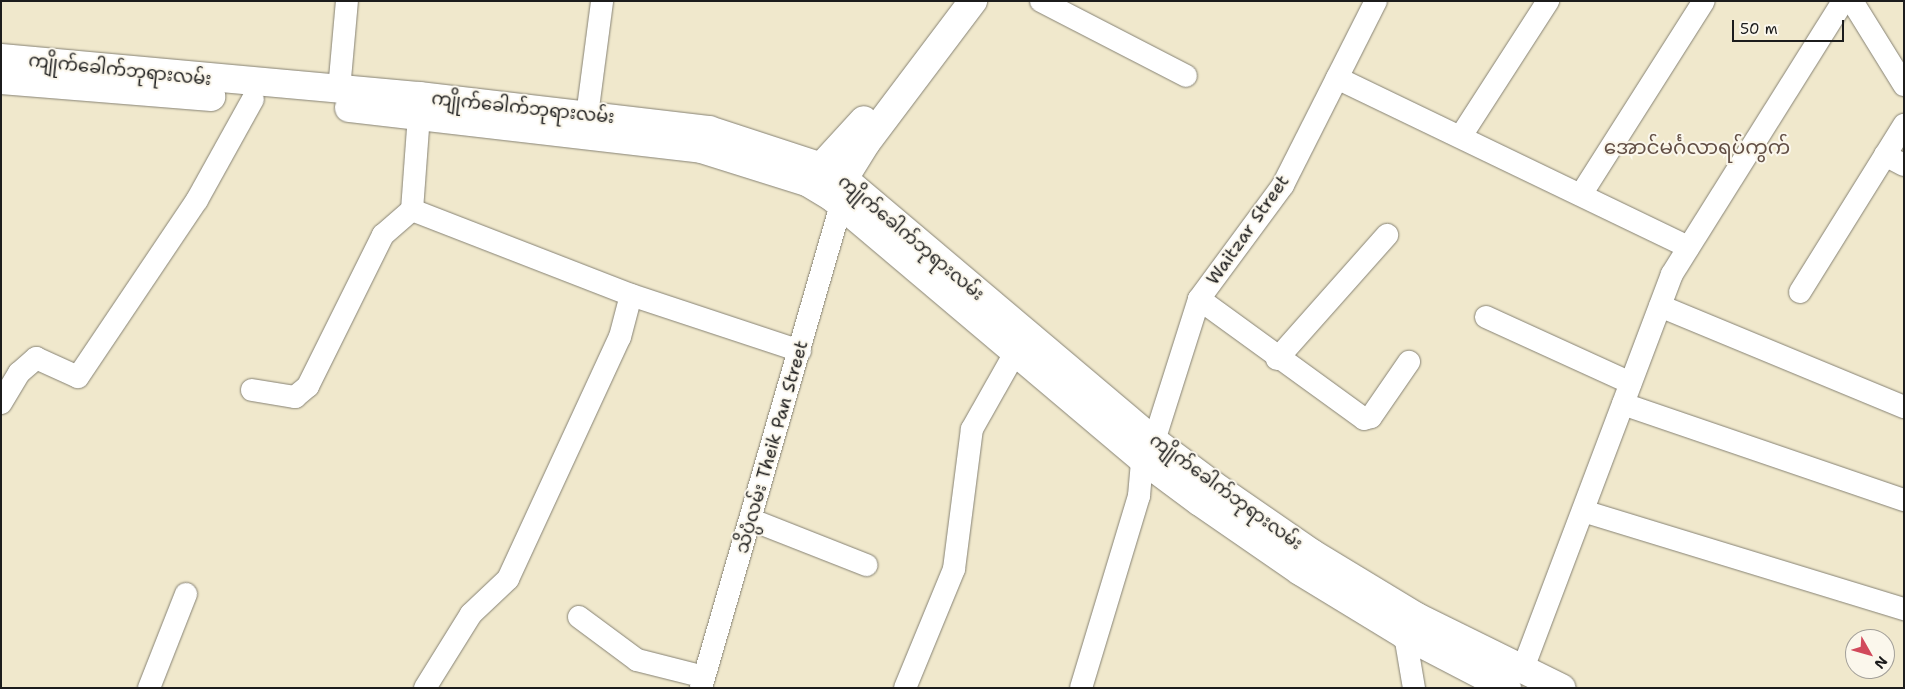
<!DOCTYPE html>
<meta charset="utf-8">
<style>
body{margin:0}
#map{position:relative;width:1905px;height:689px;overflow:hidden;background:#f0e8cc;font-family:"Shantell Sans","Noto Sans Myanmar",sans-serif}
div>[style]{position:absolute}
.roads{filter:drop-shadow(0 0 1px #868274) drop-shadow(0 0 1px #868274)}
.minor>*{height:22px;margin:-11px;padding:0 11px;transform-origin:11px;border-radius:11px;background:#fff}
.major>*{height:28px;margin:-14px;padding:0 14px;transform-origin:14px;border-radius:14px;background:#fff}
span{translate:-50% -50%;white-space:nowrap;text-align:center;line-height:1.15;-webkit-text-stroke:4px #fbf7ec;paint-order:stroke}
.street-label{font-size:18px;color:#1c1c1c}
.quarter-label{font-size:20px;color:#624f45}
.frame{position:absolute;inset:0;border:2px solid #1c1c1c;pointer-events:none}
.north{position:absolute;left:1845px;top:629px;width:50px;height:50px;box-sizing:border-box;background:#fbf7ec;border:1px solid #a29f99;border-radius:50%;rotate:128deg;font-size:14px;font-weight:700;line-height:20px;text-align:center;color:#1c1c1c}
.north::after{content:'';display:block;margin:auto;width:18px;height:22px;background:#d1495b;clip-path:polygon(50% 0,100% 100%,50% 72%,0 100%)}
.scale{position:absolute;left:1732px;top:20px;width:112px;height:22px;box-sizing:border-box;border:2px solid #1c1c1c;border-top:0;padding-left:6px;font-size:15px;line-height:18px;white-space:nowrap;color:#1c1c1c;-webkit-text-stroke:4px #fbf7ec;paint-order:stroke}
</style>
<div id="map">
<div class="roads">
<div class="minor">
<div style="left:1041px;top:1px;width:163px;rotate:27.3deg"></div>
<div style="left:1852px;top:1px;width:99px;rotate:58.2deg"></div>
<div style="left:1337px;top:78px;width:390px;rotate:25.7deg"></div>
<div style="left:339px;top:90px;width:89px;rotate:-84.9deg"></div>
<div style="left:585px;top:131px;width:131px;rotate:-82.5deg"></div>
<div style="left:1461px;top:136px;width:161px;rotate:-57.2deg"></div>
<div style="left:1885px;top:155px;width:21px;rotate:28deg"></div>
<div style="left:1582px;top:193px;width:227px;rotate:-57.6deg"></div>
<div style="left:412px;top:210px;width:235px;rotate:21.2deg"></div>
<div style="left:631px;top:295px;width:178px;rotate:18.3deg"></div>
<div style="left:1800px;top:292px;width:197px;rotate:-58.1deg"></div>
<div style="left:1199px;top:299px;width:204px;rotate:36deg"></div>
<div style="left:1364px;top:419px;width:7px;rotate:-16deg"></div>
<div style="left:1371px;top:417px;width:67px;rotate:-55.4deg"></div>
<div style="left:1660px;top:306px;width:264px;rotate:22.5deg"></div>
<div style="left:1486px;top:317px;width:159px;rotate:24.5deg"></div>
<div style="left:1277px;top:359px;width:166px;rotate:-48.4deg"></div>
<div style="left:252px;top:390px;width:44px;rotate:9.2deg"></div>
<div style="left:295px;top:397px;width:17px;rotate:-40deg"></div>
<div style="left:308px;top:386px;width:169px;rotate:-63.6deg"></div>
<div style="left:383px;top:235px;width:38px;rotate:-41deg"></div>
<div style="left:412px;top:210px;width:110px;rotate:-85.8deg"></div>
<div style="left:1px;top:403px;width:35px;rotate:-59deg"></div>
<div style="left:19px;top:373px;width:23px;rotate:-41deg"></div>
<div style="left:36px;top:358px;width:46px;rotate:24.3deg"></div>
<div style="left:78px;top:377px;width:213px;rotate:-56.1deg"></div>
<div style="left:197px;top:200px;width:115px;rotate:-61deg"></div>
<div style="left:1623px;top:404px;width:297px;rotate:18.9deg"></div>
<div style="left:1154px;top:441px;width:149px;rotate:-72.4deg"></div>
<div style="left:1199px;top:299px;width:142px;rotate:-53.6deg"></div>
<div style="left:1283px;top:185px;width:206px;rotate:-63.2deg"></div>
<div style="left:1583px;top:511px;width:336px;rotate:17deg"></div>
<div style="left:752px;top:520px;width:123px;rotate:21.5deg"></div>
<div style="left:579px;top:617px;width:72px;rotate:36.6deg"></div>
<div style="left:637px;top:660px;width:69px;rotate:14.2deg"></div>
<div style="left:1405px;top:635px;width:54px;rotate:80.4deg"></div>
<div style="left:1522px;top:671px;width:424px;rotate:-69.3deg"></div>
<div style="left:1672px;top:274px;width:322px;rotate:-57.9deg"></div>
<div style="left:149px;top:688px;width:101px;rotate:-68.5deg"></div>
<div style="left:425px;top:688px;width:87px;rotate:-58.1deg"></div>
<div style="left:471px;top:614px;width:51px;rotate:-43.4deg"></div>
<div style="left:508px;top:579px;width:267px;rotate:-65.2deg"></div>
<div style="left:620px;top:337px;width:43px;rotate:-75.3deg"></div>
<div style="left:701px;top:688px;width:503px;rotate:-73.84deg"></div>
<div style="left:905px;top:688px;width:129px;rotate:-67.6deg"></div>
<div style="left:954px;top:569px;width:141px;rotate:-82.7deg"></div>
<div style="left:972px;top:429px;width:87px;rotate:-60.5deg"></div>
<div style="left:1081px;top:688px;width:201px;rotate:-73.2deg"></div>
<div style="left:1139px;top:496px;width:37px;rotate:-85deg"></div>
</div>
<div class="major">
<div style="left:1px;top:58px;width:421px;rotate:5.2deg"></div>
<div style="left:420px;top:96px;width:291px;rotate:6.7deg"></div>
<div style="left:709px;top:130px;width:119px;rotate:18.1deg"></div>
<div style="left:822px;top:167px;width:26px;rotate:29deg"></div>
<div style="left:845px;top:180px;width:404px;rotate:40.2deg"></div>
<div style="left:1154px;top:441px;width:74px;rotate:36.7deg"></div>
<div style="left:1213px;top:485px;width:121px;rotate:34.6deg"></div>
<div style="left:1313px;top:554px;width:122px;rotate:31.2deg"></div>
<div style="left:1417px;top:617px;width:161px;rotate:26.2deg"></div>
<div style="left:1px;top:80px;width:211px;rotate:4.6deg"></div>
<div style="left:349px;top:108px;width:354px;rotate:6.6deg"></div>
<div style="left:701px;top:149px;width:111px;rotate:17.3deg"></div>
<div style="left:807px;top:182px;width:29px;rotate:31deg"></div>
<div style="left:832px;top:197px;width:406px;rotate:40.2deg"></div>
<div style="left:1142px;top:459px;width:72px;rotate:36.6deg"></div>
<div style="left:1200px;top:502px;width:121px;rotate:34.6deg"></div>
<div style="left:1300px;top:571px;width:123px;rotate:31.4deg"></div>
<div style="left:1405px;top:635px;width:115px;rotate:27.5deg"></div>
<div style="left:809px;top:180px;width:81px;rotate:-47.5deg"></div>
<div style="left:843px;top:196px;width:25px;rotate:-78deg"></div>
<div style="left:848px;top:172px;width:34px;rotate:-58deg"></div>
<div style="left:866px;top:143px;width:178px;rotate:-53deg"></div>
</div>
</div>
<div class="street-label">
<span style="left:120px;top:70px;rotate:6deg">ကျိုက်ခေါက်ဘုရားလမ်း</span>
<span style="left:523px;top:108px;rotate:6deg">ကျိုက်ခေါက်ဘုရားလမ်း</span>
<span style="left:1248px;top:230px;rotate:-55deg">Waitzar Street</span>
<span style="left:911px;top:238px;rotate:40deg">ကျိုက်ခေါက်ဘုရားလမ်း</span>
<span style="left:772px;top:447px;rotate:-74deg">သိပ္ပံလမ်း Theik Pan Street</span>
<span style="left:1226px;top:492px;rotate:36deg">ကျိုက်ခေါက်ဘုရားလမ်း</span>
</div>
<div class="quarter-label">
<span style="left:1697px;top:147px">အောင်မင်္ဂလာရပ်ကွက်</span>
</div>
<div class="frame"></div>
<div class="north">N</div>
<div class="scale">50 m</div>
</div>
